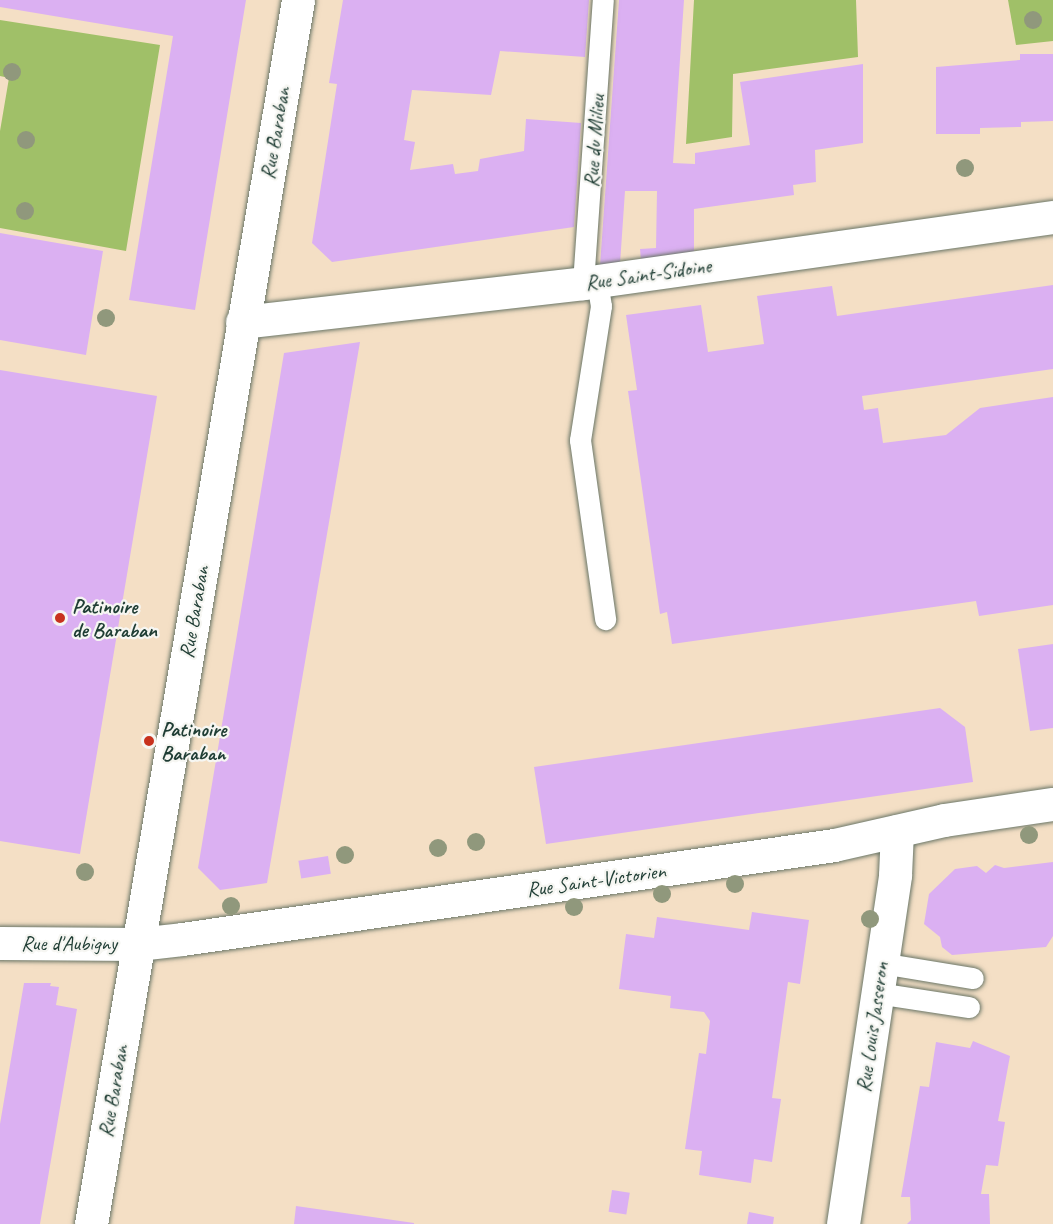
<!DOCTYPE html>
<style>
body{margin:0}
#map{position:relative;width:1053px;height:1224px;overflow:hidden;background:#f4dfc5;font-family:Caveat,sans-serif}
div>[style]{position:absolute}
.green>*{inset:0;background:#a0c068}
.building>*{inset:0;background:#dbb0f2;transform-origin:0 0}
.roads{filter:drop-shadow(0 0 2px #6a7667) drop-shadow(0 0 2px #6a7667)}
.service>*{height:21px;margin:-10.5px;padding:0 10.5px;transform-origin:10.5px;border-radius:10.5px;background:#fff}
.minor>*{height:33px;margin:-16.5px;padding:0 16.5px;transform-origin:16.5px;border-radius:16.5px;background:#fff}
.trees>*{width:18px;height:18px;margin:-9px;border-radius:50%;background:#90987c}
.dots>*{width:16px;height:16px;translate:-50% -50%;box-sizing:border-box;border:3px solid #f6f6f2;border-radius:50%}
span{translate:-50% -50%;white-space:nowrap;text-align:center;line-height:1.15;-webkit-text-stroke:4.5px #f6f6f2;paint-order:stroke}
.street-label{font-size:21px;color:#1f3d34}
.poi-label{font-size:21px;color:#1f3d34;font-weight:700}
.left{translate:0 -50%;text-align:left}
</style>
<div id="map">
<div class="green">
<div style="clip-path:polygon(694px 0,856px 0,858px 57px,733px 74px,732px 137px,686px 144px)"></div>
<div style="clip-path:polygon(1008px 0,1053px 0,1053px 41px,1016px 45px)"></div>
<div style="clip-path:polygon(0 20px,160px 45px,126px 251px,0 228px,0 131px,9px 78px,0 76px)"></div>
</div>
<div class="building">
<div style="clip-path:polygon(0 0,246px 0,195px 310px,129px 300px,173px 36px,0 7px)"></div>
<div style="clip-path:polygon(343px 0,589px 0,585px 57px,500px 51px,491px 95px,412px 90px,404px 140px,415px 142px,410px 170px,453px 164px,455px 174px,478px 171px,480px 159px,524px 151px,526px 119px,581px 123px,574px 227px,332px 262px,312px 243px,337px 84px,329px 83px)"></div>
<div style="clip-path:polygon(619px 0,684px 0,673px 163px,695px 164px,695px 153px,750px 145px,740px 82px,863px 64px,863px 143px,815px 150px,816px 182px,793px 185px,794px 195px,694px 209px,694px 253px,641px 260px,640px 249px,656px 248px,657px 191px,625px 191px,620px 264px,600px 266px)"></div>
<div style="clip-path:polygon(1020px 54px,1053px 54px,1053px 121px,1021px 122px,1021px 127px,980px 128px,980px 134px,936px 134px,936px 67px,1020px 60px)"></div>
<div style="clip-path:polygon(0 233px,103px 251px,86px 355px,0 340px)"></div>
<div style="clip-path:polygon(1053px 285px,1053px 369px,862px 396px,864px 410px,878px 408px,883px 443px,946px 435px,980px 408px,1053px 397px,1053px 605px,979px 616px,976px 601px,672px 644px,667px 612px,660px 614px,636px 446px,628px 391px,637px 390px,626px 315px,701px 305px,708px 352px,764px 344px,757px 296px,832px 286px,837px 316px)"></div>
<div style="clip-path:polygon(360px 342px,267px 883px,220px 890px,198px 868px,284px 353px)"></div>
<div style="clip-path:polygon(0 370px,157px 396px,80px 854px,0 841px)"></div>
<div style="clip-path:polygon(1053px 644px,1053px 728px,1030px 731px,1018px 649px)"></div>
<div style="clip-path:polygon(940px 708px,965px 727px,973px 782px,546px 844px,534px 767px)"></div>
<div style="left:328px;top:856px;width:18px;height:30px;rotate:81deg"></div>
<div style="clip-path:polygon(1053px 862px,1053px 936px,1046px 947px,952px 955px,942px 947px,940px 937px,924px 924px,929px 894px,955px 869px,977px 866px,986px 873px,995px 865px,1004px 868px)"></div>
<div style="clip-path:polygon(752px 912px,809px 920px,800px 984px,788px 982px,772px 1098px,781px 1099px,772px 1162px,754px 1159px,751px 1183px,699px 1175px,702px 1151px,685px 1149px,699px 1053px,706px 1054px,710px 1021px,704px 1012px,670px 1008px,671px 996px,619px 989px,626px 934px,654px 938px,657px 917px,749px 930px)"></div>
<div style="clip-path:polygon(24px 983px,51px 983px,50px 986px,59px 987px,56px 1005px,77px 1009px,40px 1224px,0 1224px,0 1124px)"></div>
<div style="clip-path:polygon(973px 1041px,1010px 1056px,998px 1121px,1005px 1122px,998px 1166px,986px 1165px,981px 1194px,989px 1194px,990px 1224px,907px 1224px,911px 1220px,910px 1197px,901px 1197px,920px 1086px,929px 1087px,936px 1042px,970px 1048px)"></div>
<div style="left:612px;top:1190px;width:18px;height:22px;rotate:9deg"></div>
<div style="clip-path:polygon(296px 1206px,414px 1223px,414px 1224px,294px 1224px)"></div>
<div style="clip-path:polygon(749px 1212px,774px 1217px,773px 1224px,747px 1224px)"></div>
</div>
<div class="roads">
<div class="service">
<div style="left:597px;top:281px;width:25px;rotate:81deg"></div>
<div style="left:601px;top:306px;width:136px;rotate:98.9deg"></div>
<div style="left:580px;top:440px;width:181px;rotate:82deg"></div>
<div style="left:583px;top:283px;width:284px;rotate:-86deg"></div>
<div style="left:881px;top:963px;width:93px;rotate:9.3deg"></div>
<div style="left:877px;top:993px;width:93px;rotate:8.7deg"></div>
</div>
<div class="minor">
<div style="left:242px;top:322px;width:343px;rotate:-6.5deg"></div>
<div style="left:583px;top:283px;width:475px;rotate:-8deg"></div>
<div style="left:0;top:943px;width:138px;rotate:0.4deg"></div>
<div style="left:138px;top:944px;width:44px;rotate:-6.5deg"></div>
<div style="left:182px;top:939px;width:659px;rotate:-8.2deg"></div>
<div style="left:834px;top:845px;width:113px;rotate:-12.8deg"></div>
<div style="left:944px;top:820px;width:110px;rotate:-8.4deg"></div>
<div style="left:91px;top:1224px;width:1241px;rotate:-80.4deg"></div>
<div style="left:843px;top:1224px;width:353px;rotate:-81.5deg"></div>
<div style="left:895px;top:875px;width:44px;rotate:-87.4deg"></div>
</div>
</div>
<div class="trees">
<div style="left:1033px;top:20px"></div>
<div style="left:12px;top:72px"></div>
<div style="left:26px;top:140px"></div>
<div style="left:965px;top:168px"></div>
<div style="left:25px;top:211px"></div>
<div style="left:106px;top:318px"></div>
<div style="left:1029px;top:835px"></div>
<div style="left:476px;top:842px"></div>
<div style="left:438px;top:848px"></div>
<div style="left:345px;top:855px"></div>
<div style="left:85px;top:872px"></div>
<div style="left:735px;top:884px"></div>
<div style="left:662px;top:894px"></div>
<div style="left:231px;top:906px"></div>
<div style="left:574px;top:907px"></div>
<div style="left:870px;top:919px"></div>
</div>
<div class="dots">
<div style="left:60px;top:618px;background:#c8321e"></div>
<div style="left:149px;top:741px;background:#c8321e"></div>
</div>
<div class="street-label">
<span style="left:275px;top:133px;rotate:-80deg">Rue Baraban</span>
<span style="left:594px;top:141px;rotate:-86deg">Rue du Milieu</span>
<span style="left:648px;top:274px;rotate:-8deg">Rue Saint-Sidoine</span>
<span style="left:194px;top:612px;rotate:-80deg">Rue Baraban</span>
<span style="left:596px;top:880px;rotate:-8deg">Rue Saint-Victorien</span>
<span style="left:69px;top:943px">Rue d'Aubigny</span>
<span style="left:872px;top:1027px;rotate:-82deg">Rue Louis Jasseron</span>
<span style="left:113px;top:1091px;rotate:-80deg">Rue Baraban</span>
</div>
<div class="poi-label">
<span class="left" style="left:72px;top:618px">Patinoire<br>de Baraban</span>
<span class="left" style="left:161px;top:741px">Patinoire<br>Baraban</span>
</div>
</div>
